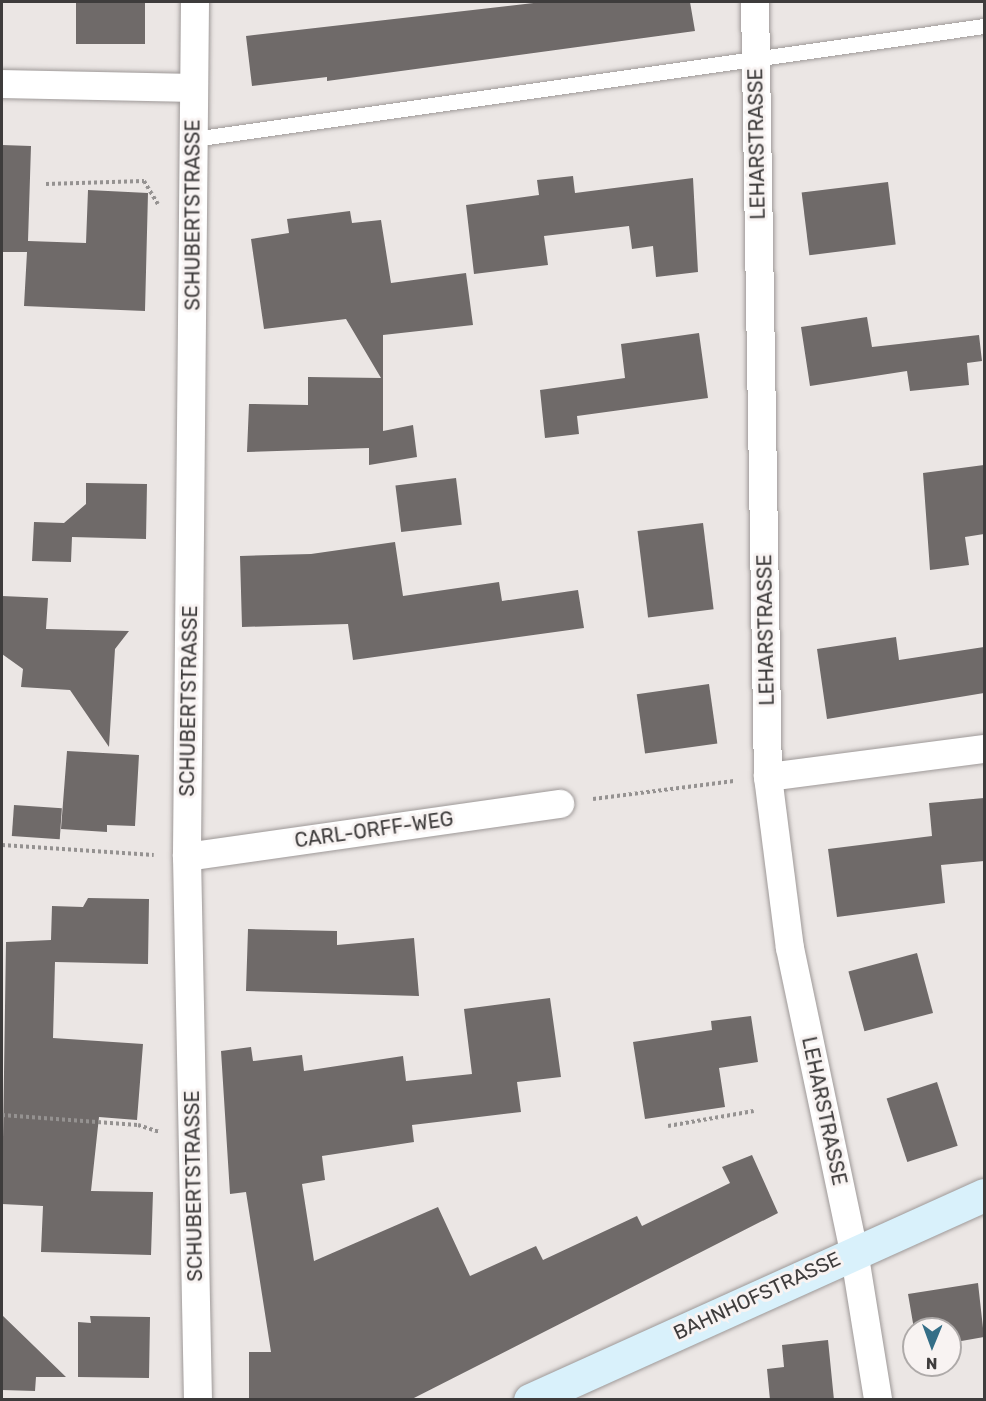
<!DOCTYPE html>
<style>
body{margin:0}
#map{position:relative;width:986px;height:1401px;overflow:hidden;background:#ebe6e4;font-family:Rubik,sans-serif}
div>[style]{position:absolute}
.building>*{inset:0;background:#6f6a69;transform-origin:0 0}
.path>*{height:4px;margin-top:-2px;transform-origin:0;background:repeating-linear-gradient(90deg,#959291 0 3px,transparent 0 6px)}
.roads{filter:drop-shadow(0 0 2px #9e9998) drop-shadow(0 0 2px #9e9998)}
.service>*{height:15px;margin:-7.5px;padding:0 7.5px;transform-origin:7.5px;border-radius:7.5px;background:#fff}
.minor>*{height:28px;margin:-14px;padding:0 14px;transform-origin:14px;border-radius:14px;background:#fff}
.secondary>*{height:33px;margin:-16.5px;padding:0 16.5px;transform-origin:16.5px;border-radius:16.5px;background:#d9f1fb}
span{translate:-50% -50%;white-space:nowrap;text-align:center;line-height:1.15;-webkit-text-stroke:6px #f8f3f2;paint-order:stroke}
.street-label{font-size:20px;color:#3e3c3c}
.frame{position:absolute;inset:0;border:3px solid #3e3c3c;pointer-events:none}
.north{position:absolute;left:902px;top:1317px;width:60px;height:60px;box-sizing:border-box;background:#f8f3f2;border:2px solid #aeaaa9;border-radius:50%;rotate:181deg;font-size:16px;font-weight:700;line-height:24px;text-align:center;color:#3e3c3c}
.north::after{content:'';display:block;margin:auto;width:21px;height:27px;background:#346e87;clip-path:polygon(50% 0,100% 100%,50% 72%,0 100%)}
</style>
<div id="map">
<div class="building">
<div style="left:76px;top:2px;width:69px;height:42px"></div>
<div style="clip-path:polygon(542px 2px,690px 2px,695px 31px,327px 81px,327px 77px,252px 86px,246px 36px)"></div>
<div style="clip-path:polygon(2px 145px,31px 146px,28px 241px,86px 243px,88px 190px,148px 193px,145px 311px,24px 306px,27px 252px,2px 252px)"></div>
<div style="clip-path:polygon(573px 176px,575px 193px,693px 178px,698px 272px,656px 277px,653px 246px,632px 249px,629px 226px,544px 236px,548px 265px,474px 274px,466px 205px,539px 195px,537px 180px)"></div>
<div style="left:888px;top:182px;width:63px;height:87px;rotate:83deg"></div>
<div style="clip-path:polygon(350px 211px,352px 223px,381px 220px,391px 283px,466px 273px,473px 325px,383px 335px,383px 431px,413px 425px,417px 457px,369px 465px,369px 448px,247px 452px,249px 404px,308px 405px,308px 377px,381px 378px,346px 319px,264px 329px,251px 239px,289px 233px,287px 219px)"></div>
<div style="clip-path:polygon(867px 317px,872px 347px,979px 335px,982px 361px,967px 363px,969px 385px,910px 391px,907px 371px,810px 386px,801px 327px)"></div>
<div style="clip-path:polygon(699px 333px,708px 398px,577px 416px,579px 434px,545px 438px,540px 390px,625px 378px,621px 344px)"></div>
<div style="clip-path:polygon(984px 465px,984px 534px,965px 537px,969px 565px,930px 570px,923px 473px)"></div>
<div style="left:456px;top:478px;width:47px;height:61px;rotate:83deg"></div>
<div style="clip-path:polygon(86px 483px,147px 484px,146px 539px,72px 537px,71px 562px,32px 561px,34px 522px,64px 523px,86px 504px)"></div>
<div style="left:703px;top:523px;width:87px;height:66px;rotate:83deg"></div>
<div style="clip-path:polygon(395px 542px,403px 596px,499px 582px,502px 601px,578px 590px,584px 628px,353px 660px,348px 624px,242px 627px,240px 556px,311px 554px)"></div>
<div style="clip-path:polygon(2px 596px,48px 598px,46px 629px,129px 631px,115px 649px,109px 747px,70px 690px,21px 687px,23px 669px,2px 654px)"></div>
<div style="clip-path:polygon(896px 637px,899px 660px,984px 647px,984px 693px,827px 719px,817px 649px)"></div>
<div style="left:709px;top:684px;width:60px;height:73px;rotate:82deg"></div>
<div style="clip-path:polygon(67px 751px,139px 755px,135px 826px,107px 825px,107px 832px,61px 829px)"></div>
<div style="clip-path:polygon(984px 798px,984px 861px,941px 865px,945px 903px,837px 917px,828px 849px,932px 836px,929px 803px)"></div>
<div style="left:14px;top:805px;width:48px;height:31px;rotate:4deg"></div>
<div style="clip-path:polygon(88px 898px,149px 899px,148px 964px,55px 962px,53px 1038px,143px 1044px,137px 1120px,99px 1117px,91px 1191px,153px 1192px,151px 1255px,41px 1252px,43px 1206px,2px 1204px,6px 942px,51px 940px,52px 906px,83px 907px)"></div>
<div style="clip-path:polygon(248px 929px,337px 931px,337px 945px,414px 938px,419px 996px,246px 991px)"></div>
<div style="left:917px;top:953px;width:62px;height:71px;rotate:75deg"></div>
<div style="clip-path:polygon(550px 998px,561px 1077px,517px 1082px,521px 1112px,412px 1125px,414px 1142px,322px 1156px,325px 1180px,302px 1184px,314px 1261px,438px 1207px,470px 1276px,536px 1246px,543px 1260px,637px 1216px,642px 1226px,730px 1183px,722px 1167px,752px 1155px,778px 1213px,410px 1400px,249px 1400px,249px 1352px,271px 1352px,246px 1192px,230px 1194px,221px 1051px,251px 1047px,253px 1061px,302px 1055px,304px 1071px,403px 1056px,406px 1081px,472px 1074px,464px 1009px)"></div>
<div style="clip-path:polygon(751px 1016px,758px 1062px,719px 1068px,725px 1107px,645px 1119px,633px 1042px,712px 1030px,711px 1021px)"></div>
<div style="left:937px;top:1082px;width:67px;height:53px;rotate:72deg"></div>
<div style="clip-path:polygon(978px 1283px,984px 1337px,950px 1343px,950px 1329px,914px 1329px,908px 1294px)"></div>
<div style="clip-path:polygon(2px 1315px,66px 1377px,36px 1377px,35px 1391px,2px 1390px)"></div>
<div style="clip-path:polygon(90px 1316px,150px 1317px,149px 1378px,78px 1377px,78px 1322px,91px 1323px)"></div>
<div style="clip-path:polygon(828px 1340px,834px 1400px,770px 1400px,767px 1369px,784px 1367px,782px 1345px)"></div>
</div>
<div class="path">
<div style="left:46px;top:184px;width:98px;rotate:-1.8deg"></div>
<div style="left:144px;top:181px;width:27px;rotate:59deg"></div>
<div style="left:593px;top:799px;width:142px;rotate:-7.3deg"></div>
<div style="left:2px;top:845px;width:152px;rotate:3.8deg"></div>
<div style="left:2px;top:1115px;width:136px;rotate:4.2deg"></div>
<div style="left:138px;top:1125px;width:23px;rotate:18deg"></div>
<div style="left:668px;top:1126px;width:87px;rotate:-9.9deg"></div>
</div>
<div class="roads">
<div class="service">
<div style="left:194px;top:139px;width:798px;rotate:-8.14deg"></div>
</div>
<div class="minor">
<div style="left:195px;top:2px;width:855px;rotate:90.54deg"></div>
<div style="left:187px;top:857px;width:543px;rotate:88.84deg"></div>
<div style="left:755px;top:2px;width:775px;rotate:89.04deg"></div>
<div style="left:768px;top:777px;width:172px;rotate:82.7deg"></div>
<div style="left:790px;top:948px;width:310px;rotate:78.1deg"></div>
<div style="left:854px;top:1251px;width:151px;rotate:80.8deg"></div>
<div style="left:2px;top:84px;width:192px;rotate:1.2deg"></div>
<div style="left:768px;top:777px;width:218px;rotate:-7.4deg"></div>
<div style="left:187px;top:857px;width:377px;rotate:-8.1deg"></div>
</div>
<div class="secondary">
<div style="left:530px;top:1400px;width:498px;rotate:-24.3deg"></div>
</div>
</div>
<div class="street-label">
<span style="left:757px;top:144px;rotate:-91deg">LEHARSTRASSE</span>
<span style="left:193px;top:215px;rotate:-90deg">SCHUBERTSTRASSE</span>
<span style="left:766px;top:630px;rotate:-91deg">LEHARSTRASSE</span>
<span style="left:189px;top:701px;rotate:-89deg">SCHUBERTSTRASSE</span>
<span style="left:374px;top:830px;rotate:-8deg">CARL-ORFF-WEG</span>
<span style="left:824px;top:1111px;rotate:78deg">LEHARSTRASSE</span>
<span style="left:194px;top:1186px;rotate:-91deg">SCHUBERTSTRASSE</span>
<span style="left:757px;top:1296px;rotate:-25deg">BAHNHOFSTRASSE</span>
</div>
<div class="frame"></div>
<div class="north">N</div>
</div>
